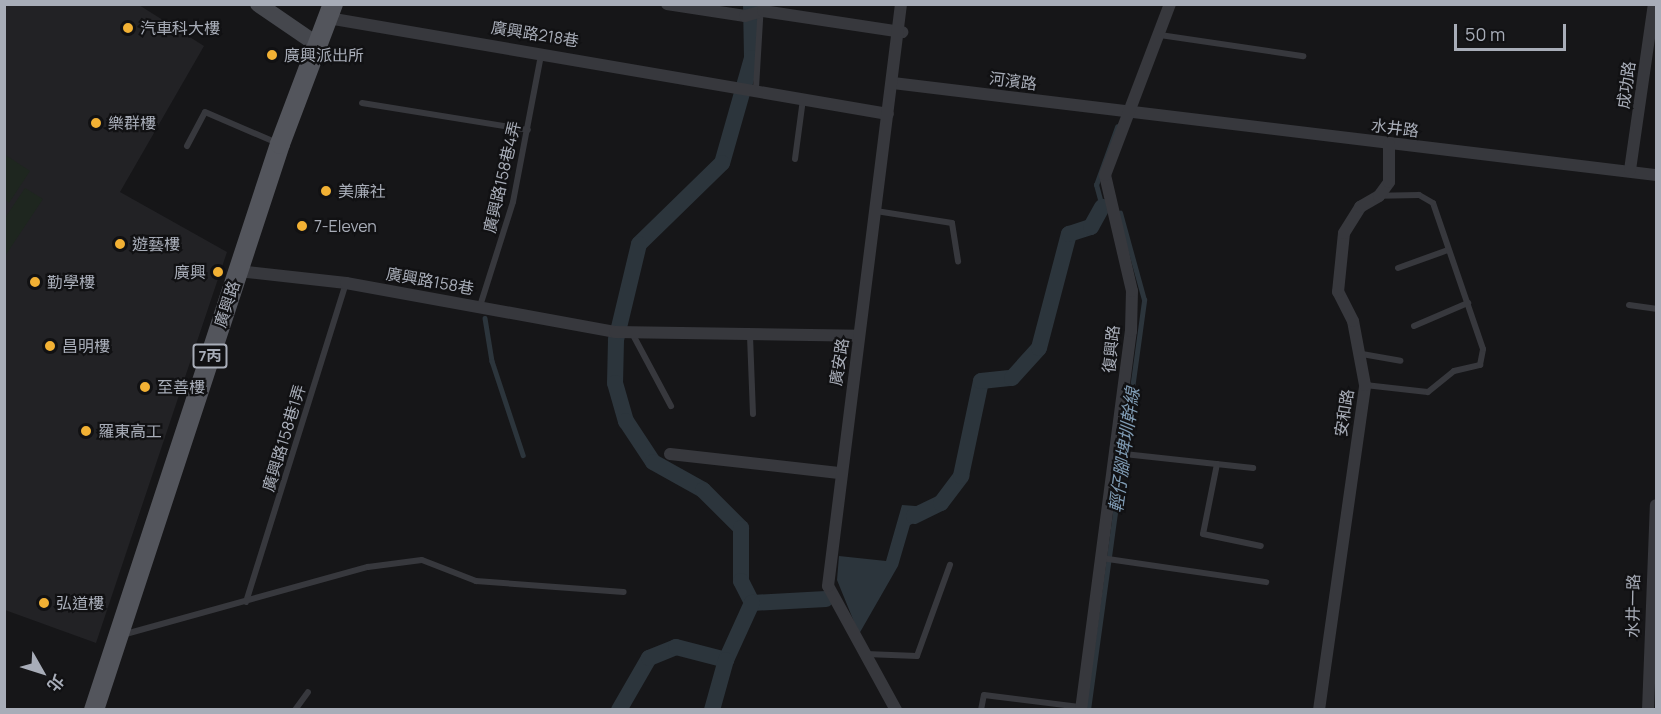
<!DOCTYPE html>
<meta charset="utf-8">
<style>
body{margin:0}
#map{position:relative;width:1661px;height:714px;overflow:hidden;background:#161618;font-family:Manrope,"Noto Sans TC",sans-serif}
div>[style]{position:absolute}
.built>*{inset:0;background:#222225}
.green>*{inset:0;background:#1e261f}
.water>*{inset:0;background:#2c353c}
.stream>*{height:4.5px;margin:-2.25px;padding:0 2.25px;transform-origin:2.25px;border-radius:2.25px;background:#2c353c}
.canal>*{height:16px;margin:-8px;padding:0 8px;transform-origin:8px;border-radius:8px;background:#2c353c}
.lane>*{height:6px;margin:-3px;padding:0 3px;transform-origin:3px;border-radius:3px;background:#37383d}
.street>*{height:12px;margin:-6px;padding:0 6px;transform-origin:6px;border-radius:6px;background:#37383d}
.secondary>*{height:16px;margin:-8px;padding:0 8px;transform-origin:8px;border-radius:8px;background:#45474d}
.primary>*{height:20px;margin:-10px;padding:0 10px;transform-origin:10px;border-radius:10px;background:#53555c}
.dots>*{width:16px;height:16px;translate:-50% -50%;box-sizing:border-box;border:3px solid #111113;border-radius:50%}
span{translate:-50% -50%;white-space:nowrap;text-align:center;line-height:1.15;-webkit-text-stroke:4.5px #111113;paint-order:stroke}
.shield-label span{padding:2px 4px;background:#111113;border:2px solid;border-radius:4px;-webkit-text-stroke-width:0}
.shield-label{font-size:15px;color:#a8adb8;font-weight:700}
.poi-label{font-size:16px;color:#a8adb8}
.left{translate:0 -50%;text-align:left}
.right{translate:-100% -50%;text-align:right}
.street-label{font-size:16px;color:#a8adb8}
.water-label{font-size:18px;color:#7f9bb3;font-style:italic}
.frame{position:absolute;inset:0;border:6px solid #a8adb8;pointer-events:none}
.north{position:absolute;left:12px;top:642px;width:60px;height:60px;-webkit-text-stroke:4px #111113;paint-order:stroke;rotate:129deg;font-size:16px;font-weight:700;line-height:24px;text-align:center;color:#a8adb8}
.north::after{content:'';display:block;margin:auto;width:21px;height:27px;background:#a8adb8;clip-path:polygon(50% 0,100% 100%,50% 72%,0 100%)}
.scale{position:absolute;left:1454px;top:24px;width:112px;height:27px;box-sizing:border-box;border:3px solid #a8adb8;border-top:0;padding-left:8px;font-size:18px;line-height:21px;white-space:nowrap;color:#a8adb8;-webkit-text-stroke:4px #111113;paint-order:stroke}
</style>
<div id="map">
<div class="built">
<div style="clip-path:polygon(5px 5px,139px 5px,204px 46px,120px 192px,227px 252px,96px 643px,5px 610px)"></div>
</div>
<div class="green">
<div style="clip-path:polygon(4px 154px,30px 171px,9px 203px,5px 199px)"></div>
<div style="clip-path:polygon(25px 188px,43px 199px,5px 256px,5px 218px)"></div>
</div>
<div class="water">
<div style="clip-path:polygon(902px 505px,942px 508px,910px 525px,898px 566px,859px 634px,837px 580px,839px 556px,886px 561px)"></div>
</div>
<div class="stream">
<div style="left:1110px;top:208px;width:8px;rotate:-173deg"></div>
<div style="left:1102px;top:207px;width:23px;rotate:-105deg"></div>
<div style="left:1096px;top:185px;width:62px;rotate:-70.1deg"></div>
<div style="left:485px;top:318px;width:44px;rotate:80.8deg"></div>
<div style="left:492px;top:361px;width:99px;rotate:71.7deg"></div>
<div style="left:1088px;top:710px;width:414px;rotate:-82.2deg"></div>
<div style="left:1144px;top:300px;width:90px;rotate:-105.4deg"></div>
</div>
<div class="canal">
<div style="left:751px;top:4px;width:54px;rotate:88.9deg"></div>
<div style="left:752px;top:58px;width:109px;rotate:105.9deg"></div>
<div style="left:722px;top:163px;width:116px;rotate:135.7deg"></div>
<div style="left:639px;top:244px;width:99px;rotate:103.5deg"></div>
<div style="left:616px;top:340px;width:43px;rotate:91.3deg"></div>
<div style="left:615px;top:383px;width:40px;rotate:74deg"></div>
<div style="left:626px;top:421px;width:49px;rotate:56.6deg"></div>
<div style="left:653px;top:462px;width:57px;rotate:29.2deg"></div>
<div style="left:703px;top:490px;width:54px;rotate:45deg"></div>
<div style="left:741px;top:528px;width:53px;rotate:90deg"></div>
<div style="left:741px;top:581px;width:25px;rotate:63deg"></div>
<div style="left:914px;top:516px;width:30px;rotate:-26deg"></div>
<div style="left:941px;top:503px;width:34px;rotate:-53deg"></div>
<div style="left:961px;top:476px;width:97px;rotate:-78.1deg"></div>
<div style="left:981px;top:381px;width:31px;rotate:-6deg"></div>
<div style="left:1012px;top:378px;width:40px;rotate:-48deg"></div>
<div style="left:1039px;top:348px;width:118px;rotate:-75.3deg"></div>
<div style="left:1069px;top:234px;width:23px;rotate:-18deg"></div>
<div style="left:1091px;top:227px;width:23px;rotate:-61deg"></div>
<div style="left:752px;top:603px;width:74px;rotate:-3.1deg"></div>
<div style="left:619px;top:710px;width:60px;rotate:-60deg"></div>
<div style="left:649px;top:658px;width:29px;rotate:-22deg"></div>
<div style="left:676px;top:647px;width:52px;rotate:14.6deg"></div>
<div style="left:726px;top:660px;width:63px;rotate:-65.5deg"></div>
<div style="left:712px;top:710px;width:52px;rotate:-74.4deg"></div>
</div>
<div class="lane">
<div style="left:1160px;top:35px;width:145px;rotate:8.4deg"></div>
<div style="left:756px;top:88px;width:84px;rotate:-86.6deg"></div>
<div style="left:362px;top:103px;width:168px;rotate:9.2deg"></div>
<div style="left:187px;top:146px;width:38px;rotate:-62deg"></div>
<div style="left:205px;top:112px;width:78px;rotate:23.3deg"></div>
<div style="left:795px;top:159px;width:61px;rotate:-82.4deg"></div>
<div style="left:876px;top:211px;width:77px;rotate:9deg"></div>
<div style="left:952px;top:223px;width:39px;rotate:81deg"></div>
<div style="left:1398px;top:268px;width:53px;rotate:-19.8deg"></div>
<div style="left:1629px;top:305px;width:27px;rotate:8deg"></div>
<div style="left:480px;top:306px;width:109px;rotate:-72.4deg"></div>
<div style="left:513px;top:202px;width:150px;rotate:-79.2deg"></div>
<div style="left:1414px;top:326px;width:59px;rotate:-23.1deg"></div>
<div style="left:632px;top:333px;width:83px;rotate:61.9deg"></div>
<div style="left:750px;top:336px;width:78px;rotate:87.8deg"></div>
<div style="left:1362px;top:354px;width:39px;rotate:10deg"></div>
<div style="left:1365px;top:385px;width:63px;rotate:6.3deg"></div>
<div style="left:1428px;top:392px;width:33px;rotate:-39deg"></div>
<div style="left:1454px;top:371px;width:27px;rotate:-13deg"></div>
<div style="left:1480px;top:365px;width:16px;rotate:-79deg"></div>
<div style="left:1483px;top:349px;width:154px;rotate:-108.9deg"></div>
<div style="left:1433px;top:203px;width:16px;rotate:-150deg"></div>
<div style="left:1419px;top:195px;width:39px;rotate:179deg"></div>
<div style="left:1115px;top:453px;width:139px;rotate:6.2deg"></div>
<div style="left:1217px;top:464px;width:71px;rotate:101.3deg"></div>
<div style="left:1203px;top:534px;width:59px;rotate:11.7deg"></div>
<div style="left:1101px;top:558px;width:167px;rotate:8.3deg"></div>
<div style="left:246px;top:602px;width:334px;rotate:-72.6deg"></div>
<div style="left:122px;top:635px;width:255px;rotate:-15.5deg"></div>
<div style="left:368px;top:567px;width:54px;rotate:-7.4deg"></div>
<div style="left:422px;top:560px;width:58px;rotate:21.3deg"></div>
<div style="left:476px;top:581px;width:148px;rotate:4.3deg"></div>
<div style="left:866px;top:654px;width:51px;rotate:2.2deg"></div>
<div style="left:917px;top:656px;width:97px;rotate:-70.1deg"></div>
<div style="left:295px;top:710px;width:22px;rotate:-54deg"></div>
<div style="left:981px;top:710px;width:15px;rotate:-79deg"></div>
<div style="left:984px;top:695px;width:98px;rotate:7.1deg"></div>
</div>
<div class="street">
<div style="left:667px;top:4px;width:79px;rotate:8.7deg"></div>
<div style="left:745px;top:16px;width:19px;rotate:-16deg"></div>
<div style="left:763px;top:11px;width:141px;rotate:8.6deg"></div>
<div style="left:328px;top:18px;width:568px;rotate:9.73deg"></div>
<div style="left:893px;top:83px;width:769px;rotate:6.88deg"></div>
<div style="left:1630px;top:170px;width:168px;rotate:-81.8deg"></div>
<div style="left:238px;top:271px;width:109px;rotate:6.3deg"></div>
<div style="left:346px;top:283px;width:273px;rotate:10.3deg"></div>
<div style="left:615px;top:332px;width:244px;rotate:0.9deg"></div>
<div style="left:670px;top:454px;width:170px;rotate:6.4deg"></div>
<div style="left:896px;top:710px;width:141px;rotate:-118.7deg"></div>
<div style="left:828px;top:586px;width:587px;rotate:-82.85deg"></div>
<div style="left:1081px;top:710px;width:382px;rotate:-82.5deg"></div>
<div style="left:1131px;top:331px;width:40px;rotate:-88.6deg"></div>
<div style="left:1132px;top:291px;width:119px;rotate:-103.1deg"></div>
<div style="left:1105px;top:175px;width:183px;rotate:-69.2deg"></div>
<div style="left:1319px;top:710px;width:328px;rotate:-81.9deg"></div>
<div style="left:1365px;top:385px;width:65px;rotate:-100.6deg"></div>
<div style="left:1353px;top:321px;width:33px;rotate:-117deg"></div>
<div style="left:1338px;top:292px;width:59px;rotate:-84.2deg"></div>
<div style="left:1344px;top:233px;width:31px;rotate:-58deg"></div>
<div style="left:1360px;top:207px;width:22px;rotate:-30deg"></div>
<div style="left:1379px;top:196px;width:17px;rotate:-54deg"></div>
<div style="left:1389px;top:182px;width:38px;rotate:-90deg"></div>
<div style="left:1648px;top:710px;width:205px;rotate:-87.8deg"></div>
</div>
<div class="secondary">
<div style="left:258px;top:4px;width:69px;rotate:34.4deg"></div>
</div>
<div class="primary">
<div style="left:94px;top:710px;width:596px;rotate:-71.81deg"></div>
<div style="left:280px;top:144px;width:150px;rotate:-69.3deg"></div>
</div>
<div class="dots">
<div style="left:128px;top:28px;background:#f2b134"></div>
<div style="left:272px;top:55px;background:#f2b134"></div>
<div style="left:96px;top:123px;background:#f2b134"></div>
<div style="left:326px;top:191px;background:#f2b134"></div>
<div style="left:302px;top:226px;background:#f2b134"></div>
<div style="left:120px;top:244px;background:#f2b134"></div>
<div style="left:218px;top:272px;background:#f2b134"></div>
<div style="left:35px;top:282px;background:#f2b134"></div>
<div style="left:50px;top:346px;background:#f2b134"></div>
<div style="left:145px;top:387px;background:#f2b134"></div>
<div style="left:86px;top:431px;background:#f2b134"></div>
<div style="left:44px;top:603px;background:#f2b134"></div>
</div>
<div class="shield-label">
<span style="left:210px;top:356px">7丙</span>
</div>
<div class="poi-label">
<span class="left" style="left:140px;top:28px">汽車科大樓</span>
<span class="left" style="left:284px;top:55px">廣興派出所</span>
<span class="left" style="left:108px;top:123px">樂群樓</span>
<span class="left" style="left:338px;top:191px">美廉社</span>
<span class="left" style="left:314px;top:226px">7-Eleven</span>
<span class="left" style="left:132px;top:244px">遊藝樓</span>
<span class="right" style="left:206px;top:272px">廣興</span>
<span class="left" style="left:47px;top:282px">勤學樓</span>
<span class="left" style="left:62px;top:346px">昌明樓</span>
<span class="left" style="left:157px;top:387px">至善樓</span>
<span class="left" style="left:98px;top:431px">羅東高工</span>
<span class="left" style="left:56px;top:603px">弘道樓</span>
</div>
<div class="street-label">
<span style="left:535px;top:34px;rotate:9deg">廣興路218巷</span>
<span style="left:1013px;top:81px;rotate:7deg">河濱路</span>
<span style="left:1626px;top:85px;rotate:-82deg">成功路</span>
<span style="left:1395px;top:128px;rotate:7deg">水井路</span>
<span style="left:502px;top:177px;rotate:-77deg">廣興路158巷4弄</span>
<span style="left:430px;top:281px;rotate:10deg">廣興路158巷</span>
<span style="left:227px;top:304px;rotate:-72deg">廣興路</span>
<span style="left:1111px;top:349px;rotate:-84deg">復興路</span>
<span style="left:839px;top:362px;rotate:-81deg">廣安路</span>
<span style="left:1344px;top:413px;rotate:-81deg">安和路</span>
<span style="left:284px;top:438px;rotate:-73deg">廣興路158巷1弄</span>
<span style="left:1633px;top:606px;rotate:-89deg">水井一路</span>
</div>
<div class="water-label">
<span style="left:1124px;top:450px;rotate:-82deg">輕仔腳埤圳幹線</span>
</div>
<div class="frame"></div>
<div class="north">北</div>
<div class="scale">50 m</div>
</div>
